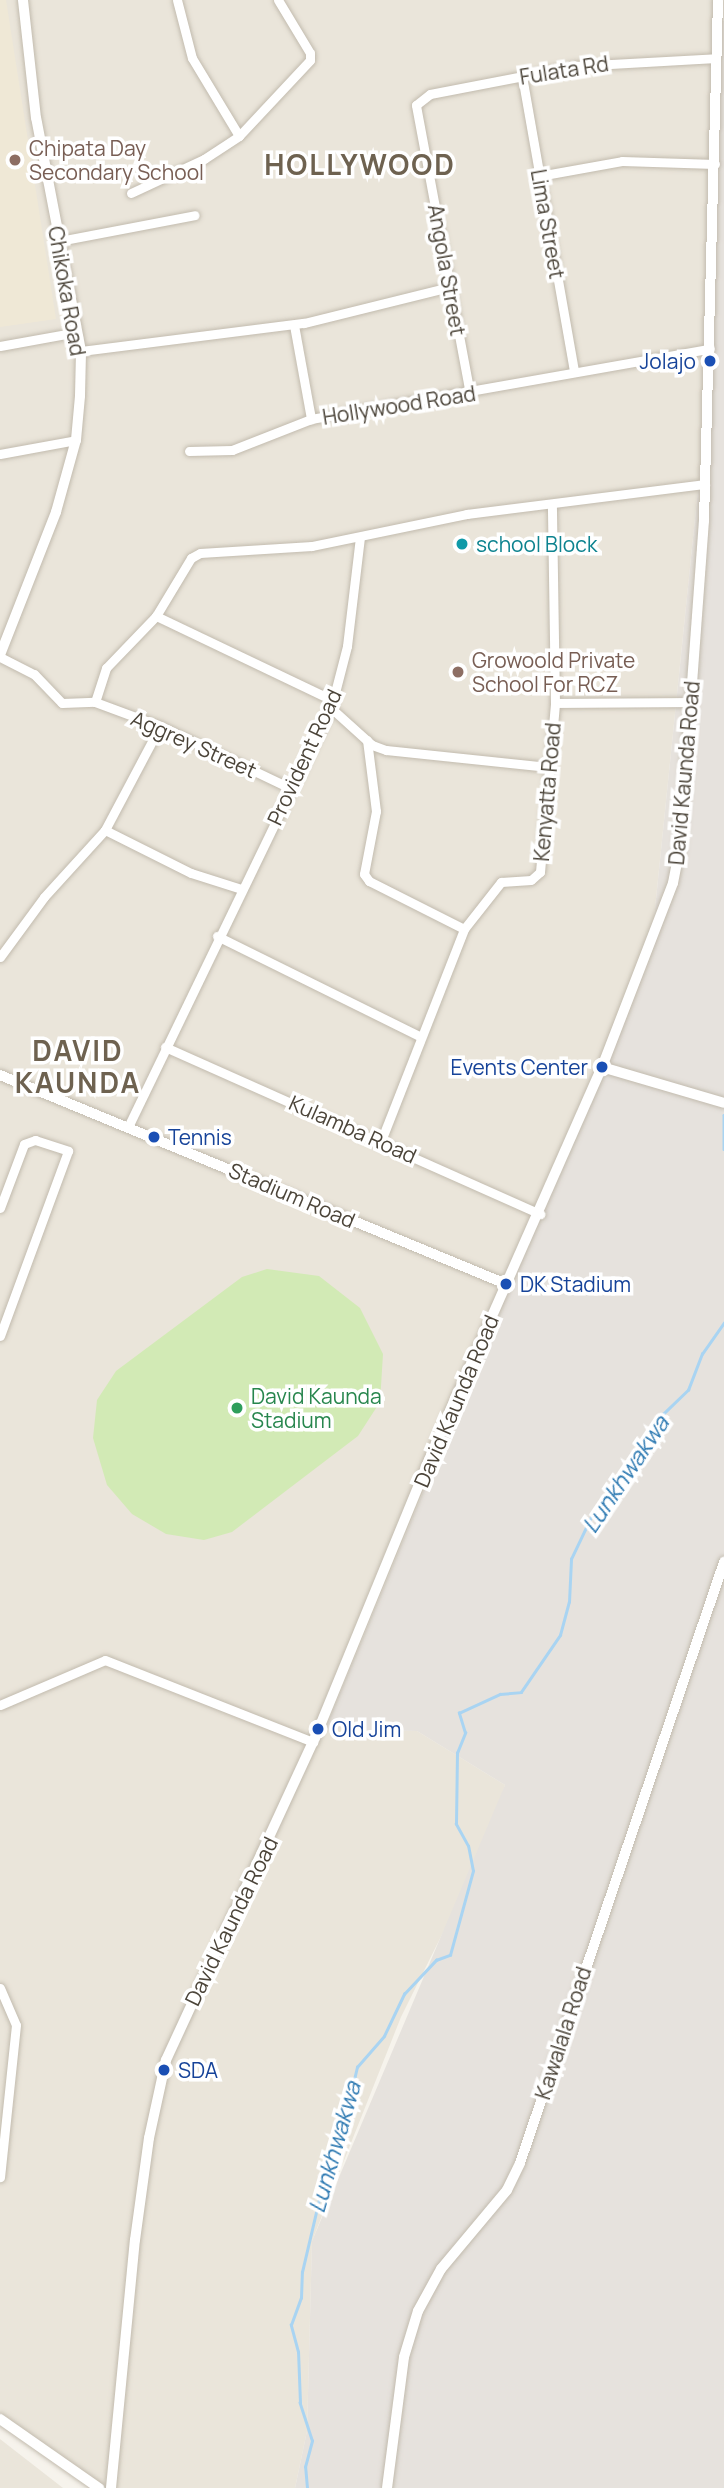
<!DOCTYPE html>
<style>
body{margin:0}
#map{position:relative;width:724px;height:2488px;overflow:hidden;background:#f6f3ec;font-family:Manrope,sans-serif}
div>[style]{position:absolute}
.residential>*{inset:0;background:#eae5da}
.industrial>*{inset:0;background:#e6e2dd}
.education>*{inset:0;background:#efe8d6}
.green>*{inset:0;background:#d2eab5}
.stream>*{height:2.5px;margin:-1.25px;padding:0 1.25px;transform-origin:1.25px;border-radius:1.25px;background:#a9d4f2}
.roads{filter:drop-shadow(0 0 2px #c2bbae) drop-shadow(0 0 2px #c2bbae)}
.minor>*{height:9px;margin:-4.5px;padding:0 4.5px;transform-origin:4.5px;border-radius:4.5px;background:#fff}
.tertiary>*{height:10px;margin:-5px;padding:0 5px;transform-origin:5px;border-radius:5px;background:#fff}
.dots>*{width:19px;height:19px;translate:-50% -50%;box-sizing:border-box;border:4px solid #fff;border-radius:50%}
span{translate:-50% -50%;white-space:nowrap;text-align:center;line-height:1.15;-webkit-text-stroke:7px #fff;paint-order:stroke}
.street-label{font-size:21px;color:#4b4439}
.education-label{font-size:21px;color:#785e54}
.left{translate:0 -50%;text-align:left}
.transit-label{font-size:21px;color:#164399}
.right{translate:-100% -50%;text-align:right}
.culture-label{font-size:21px;color:#0d838f}
.leisure-label{font-size:21px;color:#27864d}
.water-label{font-size:23px;color:#2e7ab2;font-style:italic}
.district-label{font-size:28px;color:#6e6250;font-weight:700;letter-spacing:2px}
</style>
<div id="map">
<div class="residential">
<div style="clip-path:polygon(0 0,720px 0,710px 372px,652px 938px,325px 1728px,417px 1731px,505px 1785px,486px 1846px,401px 2017px,312px 2241px,307px 2431px,295px 2488px,106px 2488px,0 2417px)"></div>
<div style="clip-path:polygon(0 2439px,63px 2488px,0 2488px)"></div>
</div>
<div class="industrial">
<div style="clip-path:polygon(720px 20px,724px 21px,724px 2488px,295px 2488px,307px 2431px,312px 2241px,505px 1785px,417px 1731px,325px 1729px,652px 938px,710px 372px)"></div>
</div>
<div class="education">
<div style="clip-path:polygon(0 0,6px 0,56px 319px,0 327px)"></div>
</div>
<div class="green">
<div style="clip-path:polygon(267px 1269px,319px 1276px,360px 1308px,383px 1354px,380px 1402px,358px 1436px,232px 1532px,204px 1540px,166px 1534px,132px 1514px,107px 1485px,93px 1438px,97px 1400px,116px 1371px,242px 1277px)"></div>
</div>
<div class="stream">
<div style="left:724px;top:1115px;width:34px;rotate:90deg"></div>
<div style="left:307px;top:2488px;width:21px;rotate:-95deg"></div>
<div style="left:305px;top:2467px;width:27px;rotate:-75deg"></div>
<div style="left:312px;top:2441px;width:40px;rotate:-108deg"></div>
<div style="left:300px;top:2403px;width:51px;rotate:-92.2deg"></div>
<div style="left:298px;top:2352px;width:28px;rotate:-105deg"></div>
<div style="left:291px;top:2325px;width:29px;rotate:-70deg"></div>
<div style="left:301px;top:2298px;width:26px;rotate:-88deg"></div>
<div style="left:302px;top:2272px;width:101px;rotate:-76.8deg"></div>
<div style="left:325px;top:2174px;width:37px;rotate:-66deg"></div>
<div style="left:340px;top:2140px;width:75px;rotate:-76.9deg"></div>
<div style="left:357px;top:2067px;width:41px;rotate:-48.9deg"></div>
<div style="left:384px;top:2036px;width:47px;rotate:-64.5deg"></div>
<div style="left:404px;top:1994px;width:47px;rotate:-46.7deg"></div>
<div style="left:436px;top:1960px;width:15px;rotate:-20deg"></div>
<div style="left:450px;top:1955px;width:87px;rotate:-74.7deg"></div>
<div style="left:473px;top:1871px;width:25px;rotate:-101deg"></div>
<div style="left:468px;top:1846px;width:25px;rotate:-119deg"></div>
<div style="left:456px;top:1824px;width:71px;rotate:-89.2deg"></div>
<div style="left:457px;top:1753px;width:22px;rotate:-68deg"></div>
<div style="left:465px;top:1733px;width:21px;rotate:-107deg"></div>
<div style="left:459px;top:1713px;width:45px;rotate:-24.9deg"></div>
<div style="left:500px;top:1694px;width:21px;rotate:-5deg"></div>
<div style="left:521px;top:1692px;width:69px;rotate:-55.6deg"></div>
<div style="left:560px;top:1635px;width:34px;rotate:-75deg"></div>
<div style="left:569px;top:1602px;width:43px;rotate:-87.3deg"></div>
<div style="left:571px;top:1559px;width:49px;rotate:-64.5deg"></div>
<div style="left:592px;top:1515px;width:89px;rotate:-50.4deg"></div>
<div style="left:649px;top:1446px;width:35px;rotate:-66deg"></div>
<div style="left:663px;top:1414px;width:35px;rotate:-44deg"></div>
<div style="left:688px;top:1390px;width:39px;rotate:-69deg"></div>
<div style="left:702px;top:1354px;width:38px;rotate:-55deg"></div>
</div>
<div class="roads">
<div class="minor">
<div style="left:177px;top:0;width:60px;rotate:75.5deg"></div>
<div style="left:192px;top:58px;width:91px;rotate:58.9deg"></div>
<div style="left:522px;top:76px;width:300px;rotate:80deg"></div>
<div style="left:539px;top:176px;width:84px;rotate:-10.2deg"></div>
<div style="left:622px;top:161px;width:93px;rotate:1.8deg"></div>
<div style="left:131px;top:193px;width:81px;rotate:-25deg"></div>
<div style="left:204px;top:159px;width:42px;rotate:-33.3deg"></div>
<div style="left:239px;top:136px;width:104px;rotate:-46.9deg"></div>
<div style="left:310px;top:60px;width:7px;rotate:-90deg"></div>
<div style="left:310px;top:53px;width:62px;rotate:-121.1deg"></div>
<div style="left:59px;top:241px;width:138px;rotate:-10.8deg"></div>
<div style="left:294px;top:325px;width:96px;rotate:79.7deg"></div>
<div style="left:0;top:346px;width:78px;rotate:-10.3deg"></div>
<div style="left:81px;top:351px;width:225px;rotate:-7.2deg"></div>
<div style="left:304px;top:323px;width:149px;rotate:-13.9deg"></div>
<div style="left:470px;top:394px;width:294px;rotate:-100.6deg"></div>
<div style="left:416px;top:105px;width:18px;rotate:-38deg"></div>
<div style="left:430px;top:94px;width:148px;rotate:-10.9deg"></div>
<div style="left:575px;top:66px;width:141px;rotate:-3.2deg"></div>
<div style="left:189px;top:451px;width:43px;rotate:-1.3deg"></div>
<div style="left:232px;top:450px;width:85px;rotate:-21.4deg"></div>
<div style="left:311px;top:419px;width:405px;rotate:-10deg"></div>
<div style="left:0;top:454px;width:77px;rotate:-10.4deg"></div>
<div style="left:156px;top:616px;width:195px;rotate:25.5deg"></div>
<div style="left:0;top:657px;width:38px;rotate:27deg"></div>
<div style="left:34px;top:674px;width:40px;rotate:46deg"></div>
<div style="left:62px;top:703px;width:33px;rotate:-2deg"></div>
<div style="left:95px;top:702px;width:69px;rotate:20.3deg"></div>
<div style="left:160px;top:726px;width:146px;rotate:25.5deg"></div>
<div style="left:95px;top:702px;width:36px;rotate:-72deg"></div>
<div style="left:106px;top:668px;width:72px;rotate:-46.1deg"></div>
<div style="left:156px;top:616px;width:68px;rotate:-58.9deg"></div>
<div style="left:191px;top:558px;width:10px;rotate:-29deg"></div>
<div style="left:200px;top:553px;width:112px;rotate:-3.6deg"></div>
<div style="left:312px;top:546px;width:158px;rotate:-11.7deg"></div>
<div style="left:467px;top:514px;width:240px;rotate:-7.2deg"></div>
<div style="left:555px;top:703px;width:136px;rotate:-0.4deg"></div>
<div style="left:331px;top:708px;width:55px;rotate:42.1deg"></div>
<div style="left:372px;top:745px;width:15px;rotate:20deg"></div>
<div style="left:386px;top:750px;width:163px;rotate:6deg"></div>
<div style="left:367px;top:740px;width:72px;rotate:82.8deg"></div>
<div style="left:376px;top:811px;width:64px;rotate:100.8deg"></div>
<div style="left:364px;top:874px;width:9px;rotate:54deg"></div>
<div style="left:369px;top:881px;width:106px;rotate:26.8deg"></div>
<div style="left:105px;top:830px;width:96px;rotate:26.6deg"></div>
<div style="left:191px;top:873px;width:52px;rotate:17.7deg"></div>
<div style="left:217px;top:936px;width:225px;rotate:26.3deg"></div>
<div style="left:0;top:957px;width:74px;rotate:-53.7deg"></div>
<div style="left:44px;top:897px;width:91px;rotate:-47.7deg"></div>
<div style="left:105px;top:830px;width:118px;rotate:-62.1deg"></div>
<div style="left:165px;top:1047px;width:411px;rotate:24deg"></div>
<div style="left:128px;top:1127px;width:466px;rotate:-64.2deg"></div>
<div style="left:331px;top:708px;width:64px;rotate:-75.5deg"></div>
<div style="left:347px;top:646px;width:110px;rotate:-83.2deg"></div>
<div style="left:381px;top:1141px;width:228px;rotate:-68.6deg"></div>
<div style="left:464px;top:929px;width:60px;rotate:-51.8deg"></div>
<div style="left:501px;top:882px;width:30px;rotate:-4deg"></div>
<div style="left:531px;top:880px;width:12px;rotate:-42deg"></div>
<div style="left:540px;top:872px;width:170px;rotate:-84.9deg"></div>
<div style="left:555px;top:703px;width:197px;rotate:-90.9deg"></div>
<div style="left:0;top:1208px;width:68px;rotate:-69.4deg"></div>
<div style="left:24px;top:1144px;width:12px;rotate:-20deg"></div>
<div style="left:35px;top:1140px;width:35px;rotate:18deg"></div>
<div style="left:68px;top:1151px;width:197px;rotate:110.2deg"></div>
<div style="left:0;top:1705px;width:114px;rotate:-23.2deg"></div>
<div style="left:105px;top:1660px;width:224px;rotate:21.5deg"></div>
<div style="left:0;top:1988px;width:40px;rotate:66.6deg"></div>
<div style="left:16px;top:2025px;width:153px;rotate:96deg"></div>
</div>
<div class="tertiary">
<div style="left:0;top:655px;width:154px;rotate:-68.6deg"></div>
<div style="left:56px;top:512px;width:75px;rotate:-74.5deg"></div>
<div style="left:76px;top:440px;width:44px;rotate:-84.8deg"></div>
<div style="left:80px;top:396px;width:45px;rotate:-88.7deg"></div>
<div style="left:81px;top:351px;width:237px;rotate:-100.9deg"></div>
<div style="left:36px;top:118px;width:119px;rotate:-96.3deg"></div>
<div style="left:602px;top:1067px;width:127px;rotate:16.4deg"></div>
<div style="left:0;top:1075px;width:547px;rotate:22.44deg"></div>
<div style="left:0;top:2419px;width:121px;rotate:34.9deg"></div>
<div style="left:111px;top:2488px;width:249px;rotate:-84.5deg"></div>
<div style="left:135px;top:2240px;width:103px;rotate:-82.2deg"></div>
<div style="left:149px;top:2138px;width:80px;rotate:-77.7deg"></div>
<div style="left:166px;top:2060px;width:355px;rotate:-65.2deg"></div>
<div style="left:315px;top:1738px;width:311px;rotate:-67.7deg"></div>
<div style="left:433px;top:1450px;width:419px;rotate:-66.2deg"></div>
<div style="left:602px;top:1067px;width:197px;rotate:-68.9deg"></div>
<div style="left:673px;top:883px;width:37px;rotate:-79deg"></div>
<div style="left:680px;top:847px;width:327px;rotate:-85.8deg"></div>
<div style="left:704px;top:521px;width:521px;rotate:-88.46deg"></div>
<div style="left:387px;top:2488px;width:132px;rotate:-82.6deg"></div>
<div style="left:404px;top:2357px;width:48px;rotate:-73.1deg"></div>
<div style="left:418px;top:2311px;width:48px;rotate:-61.3deg"></div>
<div style="left:441px;top:2269px;width:103px;rotate:-50.1deg"></div>
<div style="left:507px;top:2190px;width:30px;rotate:-64deg"></div>
<div style="left:520px;top:2163px;width:635px;rotate:-71.25deg"></div>
</div>
</div>
<div class="dots">
<div style="left:15px;top:160px;background:#8d6e63"></div>
<div style="left:710px;top:361px;background:#1a4fb4"></div>
<div style="left:462px;top:544px;background:#0f9aa8"></div>
<div style="left:458px;top:672px;background:#8d6e63"></div>
<div style="left:602px;top:1067px;background:#1a4fb4"></div>
<div style="left:154px;top:1137px;background:#1a4fb4"></div>
<div style="left:506px;top:1284px;background:#1a4fb4"></div>
<div style="left:237px;top:1408px;background:#2e9e5b"></div>
<div style="left:318px;top:1729px;background:#1a4fb4"></div>
<div style="left:164px;top:2070px;background:#1a4fb4"></div>
</div>
<div class="street-label">
<span style="left:564px;top:70px;rotate:-9deg">Fulata Rd</span>
<span style="left:548px;top:224px;rotate:80deg">Lima Street</span>
<span style="left:447px;top:270px;rotate:80deg">Angola Street</span>
<span style="left:67px;top:291px;rotate:80deg">Chikoka Road</span>
<span style="left:399px;top:405px;rotate:-9deg">Hollywood Road</span>
<span style="left:194px;top:744px;rotate:24deg">Aggrey Street</span>
<span style="left:304px;top:757px;rotate:-65deg">Provident Road</span>
<span style="left:684px;top:773px;rotate:-85deg">David Kaunda Road</span>
<span style="left:547px;top:792px;rotate:-85deg">Kenyatta Road</span>
<span style="left:353px;top:1129px;rotate:24deg">Kulamba Road</span>
<span style="left:292px;top:1195px;rotate:23deg">Stadium Road</span>
<span style="left:456px;top:1401px;rotate:-67deg">David Kaunda Road</span>
<span style="left:231px;top:1921px;rotate:-64deg">David Kaunda Road</span>
<span style="left:563px;top:2033px;rotate:-72deg">Kawalala Road</span>
</div>
<div class="education-label">
<span class="left" style="left:29px;top:160px">Chipata Day<br>Secondary School</span>
<span class="left" style="left:472px;top:672px">Growoold Private<br>School For RCZ</span>
</div>
<div class="transit-label">
<span class="right" style="left:696px;top:361px">Jolajo</span>
<span class="right" style="left:588px;top:1067px">Events Center</span>
<span class="left" style="left:168px;top:1137px">Tennis</span>
<span class="left" style="left:520px;top:1284px">DK Stadium</span>
<span class="left" style="left:332px;top:1729px">Old Jim</span>
<span class="left" style="left:178px;top:2070px">SDA</span>
</div>
<div class="culture-label">
<span class="left" style="left:476px;top:544px">school Block</span>
</div>
<div class="leisure-label">
<span class="left" style="left:251px;top:1408px">David Kaunda<br>Stadium</span>
</div>
<div class="water-label">
<span style="left:625px;top:1474px;rotate:-56deg">Lunkhwakwa</span>
<span style="left:334px;top:2147px;rotate:-74deg">Lunkhwakwa</span>
</div>
<div class="district-label">
<span style="left:360px;top:164px">HOLLYWOOD</span>
<span style="left:78px;top:1066px">DAVID<br>KAUNDA</span>
</div>
</div>
